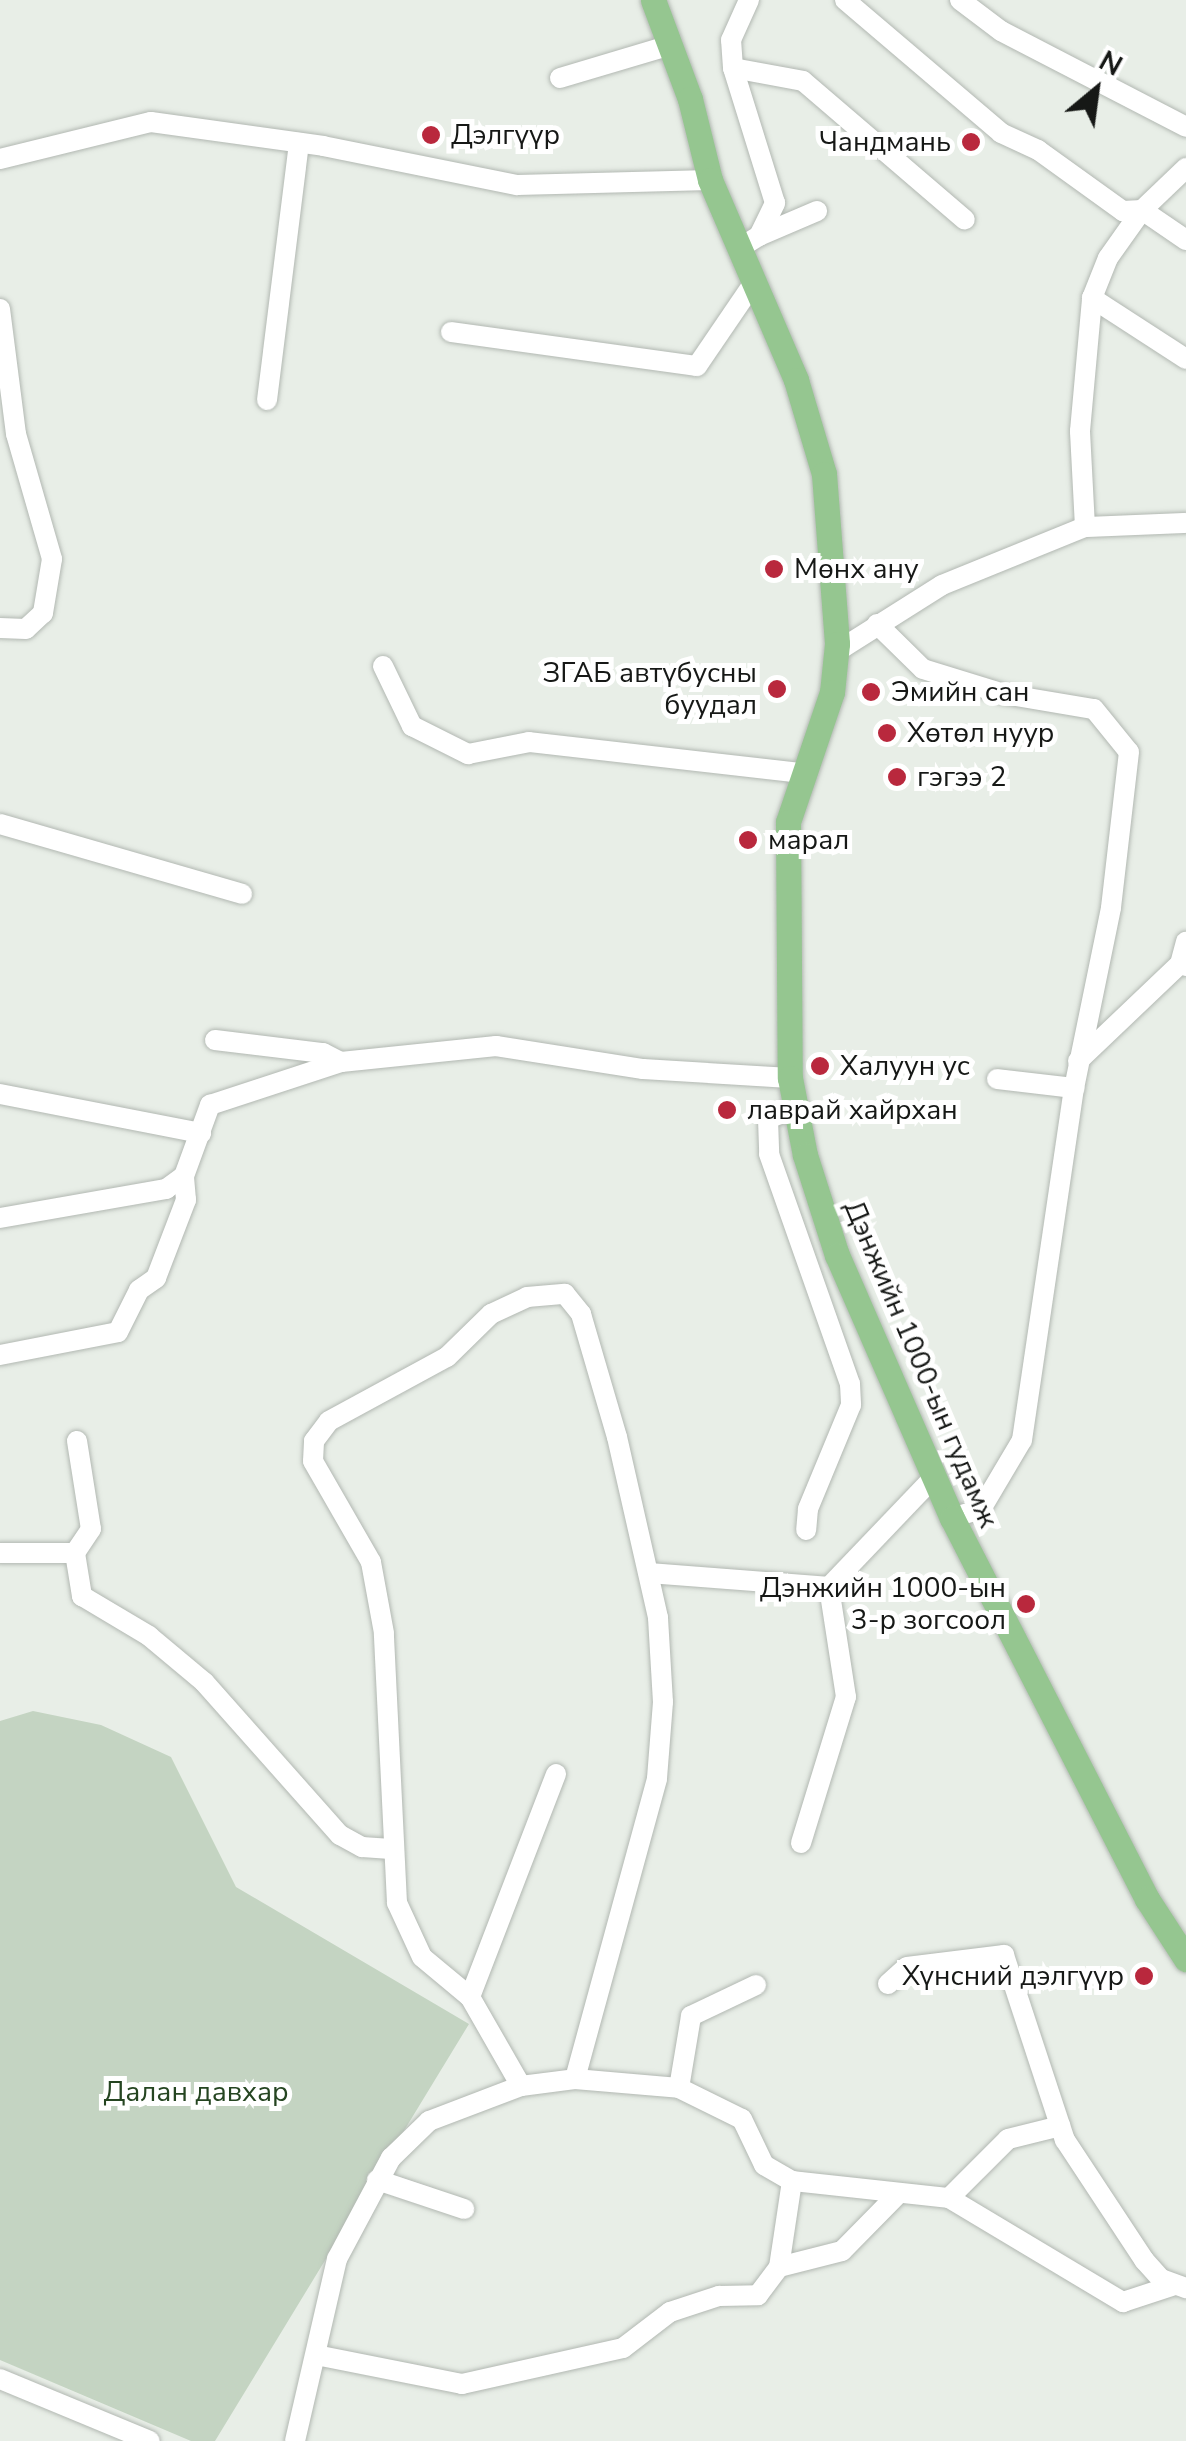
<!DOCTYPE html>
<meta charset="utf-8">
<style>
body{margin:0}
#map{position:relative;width:1186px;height:2441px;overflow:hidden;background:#e8eee7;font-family:"Nunito Sans",sans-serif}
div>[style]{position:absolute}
.green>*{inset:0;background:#c4d4c2}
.roads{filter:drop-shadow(0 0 2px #b2b8b2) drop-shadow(0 0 2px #b2b8b2)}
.minor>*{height:20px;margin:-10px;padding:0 10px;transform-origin:10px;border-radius:10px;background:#fff}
.major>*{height:25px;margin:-12.5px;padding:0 12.5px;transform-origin:12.5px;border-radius:12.5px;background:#95c690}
.dots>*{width:28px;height:28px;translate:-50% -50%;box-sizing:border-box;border:5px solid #fff;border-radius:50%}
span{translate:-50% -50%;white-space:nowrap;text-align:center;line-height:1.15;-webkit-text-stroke:10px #fff;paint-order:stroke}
.poi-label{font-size:28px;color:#161816}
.left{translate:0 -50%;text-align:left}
.right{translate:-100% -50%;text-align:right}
.street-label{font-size:28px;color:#161816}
.park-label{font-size:28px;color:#254521}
.north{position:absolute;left:1046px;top:40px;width:100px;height:100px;-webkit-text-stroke:8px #fff;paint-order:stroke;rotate:29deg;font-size:28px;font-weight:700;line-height:40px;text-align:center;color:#161816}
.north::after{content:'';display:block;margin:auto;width:35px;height:45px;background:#161816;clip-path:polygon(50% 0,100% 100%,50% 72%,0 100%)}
</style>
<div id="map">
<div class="green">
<div style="clip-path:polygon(33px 1711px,101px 1725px,171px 1757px,236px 1887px,469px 2024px,215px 2441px,191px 2441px,0 2360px,0 1721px)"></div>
</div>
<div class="roads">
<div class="minor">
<div style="left:845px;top:0;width:205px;rotate:40.4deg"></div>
<div style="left:1001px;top:133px;width:41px;rotate:24.7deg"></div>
<div style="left:1038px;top:150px;width:105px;rotate:35.7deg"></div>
<div style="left:1123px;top:211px;width:19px;rotate:-3deg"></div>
<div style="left:1142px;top:210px;width:53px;rotate:34.3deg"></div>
<div style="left:960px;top:0;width:51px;rotate:37.1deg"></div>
<div style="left:1001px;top:31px;width:208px;rotate:27.4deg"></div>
<div style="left:733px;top:68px;width:71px;rotate:10.5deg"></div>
<div style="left:803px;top:81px;width:213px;rotate:40.6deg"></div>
<div style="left:560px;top:78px;width:116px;rotate:-16.6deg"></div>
<div style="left:0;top:159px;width:155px;rotate:-13.8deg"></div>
<div style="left:151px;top:122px;width:174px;rotate:7.9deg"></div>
<div style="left:323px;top:146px;width:198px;rotate:11.4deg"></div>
<div style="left:517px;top:185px;width:193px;rotate:-1.5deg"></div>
<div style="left:761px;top:235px;width:61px;rotate:-23.2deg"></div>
<div style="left:738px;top:249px;width:25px;rotate:-32deg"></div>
<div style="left:759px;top:236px;width:37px;rotate:-64deg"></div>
<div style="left:775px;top:203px;width:141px;rotate:-107.3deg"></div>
<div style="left:733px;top:68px;width:28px;rotate:-94deg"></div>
<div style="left:731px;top:40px;width:44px;rotate:-65.8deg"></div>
<div style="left:1092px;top:298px;width:112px;rotate:33deg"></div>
<div style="left:0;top:309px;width:126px;rotate:82.7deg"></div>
<div style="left:16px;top:434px;width:130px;rotate:73.9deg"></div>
<div style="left:52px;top:559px;width:55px;rotate:99.5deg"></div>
<div style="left:43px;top:613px;width:23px;rotate:137deg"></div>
<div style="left:26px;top:629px;width:26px;rotate:-178deg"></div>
<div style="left:451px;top:332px;width:248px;rotate:7.9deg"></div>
<div style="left:697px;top:366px;width:99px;rotate:-55.7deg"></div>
<div style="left:267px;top:400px;width:259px;rotate:-82.9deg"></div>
<div style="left:1085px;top:527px;width:96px;rotate:-93deg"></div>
<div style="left:1080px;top:431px;width:134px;rotate:-84.8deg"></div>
<div style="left:1092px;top:298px;width:43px;rotate:-68.2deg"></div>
<div style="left:1108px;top:258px;width:59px;rotate:-54.7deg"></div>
<div style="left:1142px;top:210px;width:61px;rotate:-43.7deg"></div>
<div style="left:877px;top:624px;width:64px;rotate:44.4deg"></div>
<div style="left:923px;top:669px;width:85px;rotate:17.2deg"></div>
<div style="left:1004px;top:694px;width:91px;rotate:9.5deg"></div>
<div style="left:1094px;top:709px;width:55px;rotate:50.9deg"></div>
<div style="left:1129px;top:752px;width:157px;rotate:96.6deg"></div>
<div style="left:1111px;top:908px;width:184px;rotate:101.6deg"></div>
<div style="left:1074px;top:1088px;width:356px;rotate:98.4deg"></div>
<div style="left:1022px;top:1440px;width:80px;rotate:120.7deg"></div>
<div style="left:981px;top:1509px;width:30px;rotate:163deg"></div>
<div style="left:836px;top:652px;width:125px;rotate:-32.3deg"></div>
<div style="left:942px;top:585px;width:154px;rotate:-22.1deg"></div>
<div style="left:1085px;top:527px;width:101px;rotate:-2.3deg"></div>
<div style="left:383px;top:666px;width:67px;rotate:64.2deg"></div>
<div style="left:412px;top:726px;width:63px;rotate:26.6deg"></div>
<div style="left:468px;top:754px;width:62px;rotate:-11.1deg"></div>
<div style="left:529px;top:742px;width:276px;rotate:6.5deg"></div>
<div style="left:0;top:824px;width:252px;rotate:16.1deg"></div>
<div style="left:1180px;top:964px;width:23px;rotate:-75deg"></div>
<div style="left:215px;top:1040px;width:109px;rotate:6.9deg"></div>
<div style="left:323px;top:1053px;width:20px;rotate:27deg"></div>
<div style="left:1078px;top:1061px;width:141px;rotate:-43.6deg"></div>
<div style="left:1180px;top:964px;width:6px;rotate:18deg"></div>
<div style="left:997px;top:1079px;width:78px;rotate:6.7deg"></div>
<div style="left:0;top:1094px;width:205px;rotate:11deg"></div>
<div style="left:796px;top:1108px;width:30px;rotate:159deg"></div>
<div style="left:768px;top:1119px;width:35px;rotate:88deg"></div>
<div style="left:769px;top:1154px;width:244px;rotate:70.6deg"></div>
<div style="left:850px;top:1384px;width:21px;rotate:87deg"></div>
<div style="left:851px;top:1405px;width:113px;rotate:112.5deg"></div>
<div style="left:808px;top:1509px;width:21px;rotate:95deg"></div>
<div style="left:0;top:1218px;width:169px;rotate:-9.9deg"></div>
<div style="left:166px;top:1189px;width:22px;rotate:-36deg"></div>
<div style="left:0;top:1355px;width:120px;rotate:-11deg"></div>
<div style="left:118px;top:1332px;width:47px;rotate:-63.4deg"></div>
<div style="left:139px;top:1290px;width:21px;rotate:-35deg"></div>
<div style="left:156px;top:1278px;width:84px;rotate:-69deg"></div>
<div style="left:186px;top:1200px;width:24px;rotate:-95deg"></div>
<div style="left:184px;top:1176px;width:76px;rotate:-69.9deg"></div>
<div style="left:210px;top:1105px;width:138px;rotate:-18.2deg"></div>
<div style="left:341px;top:1062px;width:156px;rotate:-5.9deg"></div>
<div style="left:496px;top:1046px;width:149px;rotate:8.9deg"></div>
<div style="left:643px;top:1069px;width:147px;rotate:3.5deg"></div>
<div style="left:77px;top:1441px;width:89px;rotate:81deg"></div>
<div style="left:91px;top:1529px;width:29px;rotate:124deg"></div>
<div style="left:75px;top:1553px;width:44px;rotate:80.8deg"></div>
<div style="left:82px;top:1596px;width:78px;rotate:30.8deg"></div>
<div style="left:149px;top:1636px;width:72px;rotate:39.9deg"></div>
<div style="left:204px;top:1682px;width:205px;rotate:48.4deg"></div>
<div style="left:340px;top:1835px;width:25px;rotate:29deg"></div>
<div style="left:362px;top:1847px;width:29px;rotate:4deg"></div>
<div style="left:0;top:1553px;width:75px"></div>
<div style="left:649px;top:1573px;width:181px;rotate:4.4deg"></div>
<div style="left:829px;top:1587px;width:153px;rotate:-46.3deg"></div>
<div style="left:801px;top:1843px;width:153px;rotate:-72.9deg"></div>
<div style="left:846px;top:1697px;width:111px;rotate:-98.8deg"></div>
<div style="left:888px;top:1984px;width:25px;rotate:-42deg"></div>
<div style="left:907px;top:1967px;width:98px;rotate:-7.1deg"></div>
<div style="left:1004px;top:1955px;width:195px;rotate:71.8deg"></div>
<div style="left:1065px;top:2140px;width:144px;rotate:56.6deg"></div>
<div style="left:1144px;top:2260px;width:25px;rotate:48deg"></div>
<div style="left:1161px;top:2279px;width:27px;rotate:20deg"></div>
<div style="left:470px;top:1997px;width:239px;rotate:-68.9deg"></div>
<div style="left:521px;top:2086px;width:103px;rotate:-119.8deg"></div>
<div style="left:470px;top:1997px;width:62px;rotate:-140.2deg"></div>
<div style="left:422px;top:1957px;width:60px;rotate:-114.8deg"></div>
<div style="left:397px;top:1903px;width:270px;rotate:-92.8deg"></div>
<div style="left:384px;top:1633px;width:72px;rotate:-100.4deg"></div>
<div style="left:371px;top:1562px;width:116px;rotate:-119.9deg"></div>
<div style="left:313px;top:1461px;width:20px;rotate:-87deg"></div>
<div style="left:314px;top:1441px;width:25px;rotate:-53deg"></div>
<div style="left:329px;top:1421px;width:134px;rotate:-28.5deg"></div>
<div style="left:447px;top:1357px;width:62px;rotate:-44.3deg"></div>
<div style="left:491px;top:1314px;width:40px;rotate:-25deg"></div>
<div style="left:527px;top:1297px;width:38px;rotate:-5deg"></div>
<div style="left:565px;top:1294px;width:26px;rotate:51deg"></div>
<div style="left:581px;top:1314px;width:128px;rotate:73.7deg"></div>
<div style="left:617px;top:1437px;width:186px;rotate:77.2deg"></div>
<div style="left:658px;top:1618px;width:84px;rotate:86.6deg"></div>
<div style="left:663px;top:1702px;width:77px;rotate:94.5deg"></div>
<div style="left:657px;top:1779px;width:311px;rotate:105.3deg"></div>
<div style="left:679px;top:2088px;width:73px;rotate:-80.5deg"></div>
<div style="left:691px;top:2016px;width:72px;rotate:-25.5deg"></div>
<div style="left:377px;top:2180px;width:92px;rotate:18.4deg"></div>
<div style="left:949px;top:2198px;width:83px;rotate:-45deg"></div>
<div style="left:1008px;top:2139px;width:54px;rotate:-14deg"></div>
<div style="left:779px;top:2267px;width:65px;rotate:-14.3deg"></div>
<div style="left:842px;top:2251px;width:81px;rotate:-45.5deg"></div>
<div style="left:316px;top:2355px;width:149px;rotate:11.2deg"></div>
<div style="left:462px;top:2384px;width:165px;rotate:-12.6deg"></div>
<div style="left:623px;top:2348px;width:59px;rotate:-37.5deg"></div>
<div style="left:670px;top:2312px;width:52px;rotate:-18.1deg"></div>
<div style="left:719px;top:2296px;width:39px;rotate:-1deg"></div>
<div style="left:758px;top:2295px;width:35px;rotate:-53deg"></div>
<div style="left:779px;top:2267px;width:87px;rotate:-81.4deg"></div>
<div style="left:0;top:2379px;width:162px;rotate:22.5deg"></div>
<div style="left:295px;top:2441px;width:187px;rotate:-77deg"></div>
<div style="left:337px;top:2259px;width:115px;rotate:-61.9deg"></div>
<div style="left:391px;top:2158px;width:53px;rotate:-44.2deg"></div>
<div style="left:429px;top:2121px;width:98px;rotate:-20.8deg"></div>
<div style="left:521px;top:2086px;width:54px;rotate:-7.4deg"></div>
<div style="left:575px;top:2079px;width:104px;rotate:4.9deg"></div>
<div style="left:679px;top:2088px;width:70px;rotate:26.2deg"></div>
<div style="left:742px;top:2119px;width:51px;rotate:64.4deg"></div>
<div style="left:764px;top:2165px;width:32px;rotate:30deg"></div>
<div style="left:792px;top:2181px;width:158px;rotate:6.2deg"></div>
<div style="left:949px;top:2198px;width:203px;rotate:30.9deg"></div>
<div style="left:1123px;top:2302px;width:52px;rotate:-18.1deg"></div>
</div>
<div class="major">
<div style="left:653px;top:0;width:106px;rotate:69.5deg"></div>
<div style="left:690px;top:99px;width:83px;rotate:76.1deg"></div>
<div style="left:710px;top:180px;width:218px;rotate:66.7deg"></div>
<div style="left:796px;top:380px;width:98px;rotate:73.4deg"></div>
<div style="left:824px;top:474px;width:170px;rotate:85.6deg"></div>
<div style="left:837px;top:644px;width:48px;rotate:95.9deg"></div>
<div style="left:832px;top:692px;width:137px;rotate:108.7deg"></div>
<div style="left:788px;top:822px;width:256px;rotate:89.6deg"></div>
<div style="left:790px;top:1078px;width:78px;rotate:79deg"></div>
<div style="left:805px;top:1155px;width:105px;rotate:72.3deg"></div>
<div style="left:837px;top:1255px;width:287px;rotate:66.4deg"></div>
<div style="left:952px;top:1518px;width:428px;rotate:62.9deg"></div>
<div style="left:1147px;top:1899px;width:72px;rotate:57deg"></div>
</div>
</div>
<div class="dots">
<div style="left:431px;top:135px;background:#b9283d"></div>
<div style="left:971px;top:142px;background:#b9283d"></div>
<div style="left:774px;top:569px;background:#b9283d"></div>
<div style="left:777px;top:689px;background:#b9283d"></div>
<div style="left:871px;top:692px;background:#b9283d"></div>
<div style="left:887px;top:733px;background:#b9283d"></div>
<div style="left:897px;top:777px;background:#b9283d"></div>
<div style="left:748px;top:840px;background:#b9283d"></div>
<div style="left:820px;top:1066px;background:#b9283d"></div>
<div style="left:727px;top:1110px;background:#b9283d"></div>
<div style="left:1026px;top:1604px;background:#b9283d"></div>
<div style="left:1144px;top:1976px;background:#b9283d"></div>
</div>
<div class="poi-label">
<span class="left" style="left:451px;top:135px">Дэлгүүр</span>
<span class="right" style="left:951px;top:142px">Чандмань</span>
<span class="left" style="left:794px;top:569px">Мөнх ану</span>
<span class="right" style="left:757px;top:689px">ЗГАБ автүбусны<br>буудал</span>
<span class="left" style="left:891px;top:692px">Эмийн сан</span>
<span class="left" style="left:907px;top:733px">Хөтөл нуур</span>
<span class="left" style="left:917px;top:777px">гэгээ 2</span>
<span class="left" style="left:768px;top:840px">марал</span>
<span class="left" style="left:840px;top:1066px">Халуун ус</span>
<span class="left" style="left:747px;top:1110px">лаврай хайрхан</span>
<span class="right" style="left:1006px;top:1604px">Дэнжийн 1000-ын<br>3-р зогсоол</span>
<span class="right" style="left:1124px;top:1976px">Хүнсний дэлгүүр</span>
</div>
<div class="street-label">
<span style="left:921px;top:1364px;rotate:67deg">Дэнжийн 1000-ын гудамж</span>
</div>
<div class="park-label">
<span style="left:196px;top:2092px">Далан давхар</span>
</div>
<div class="north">N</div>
</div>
